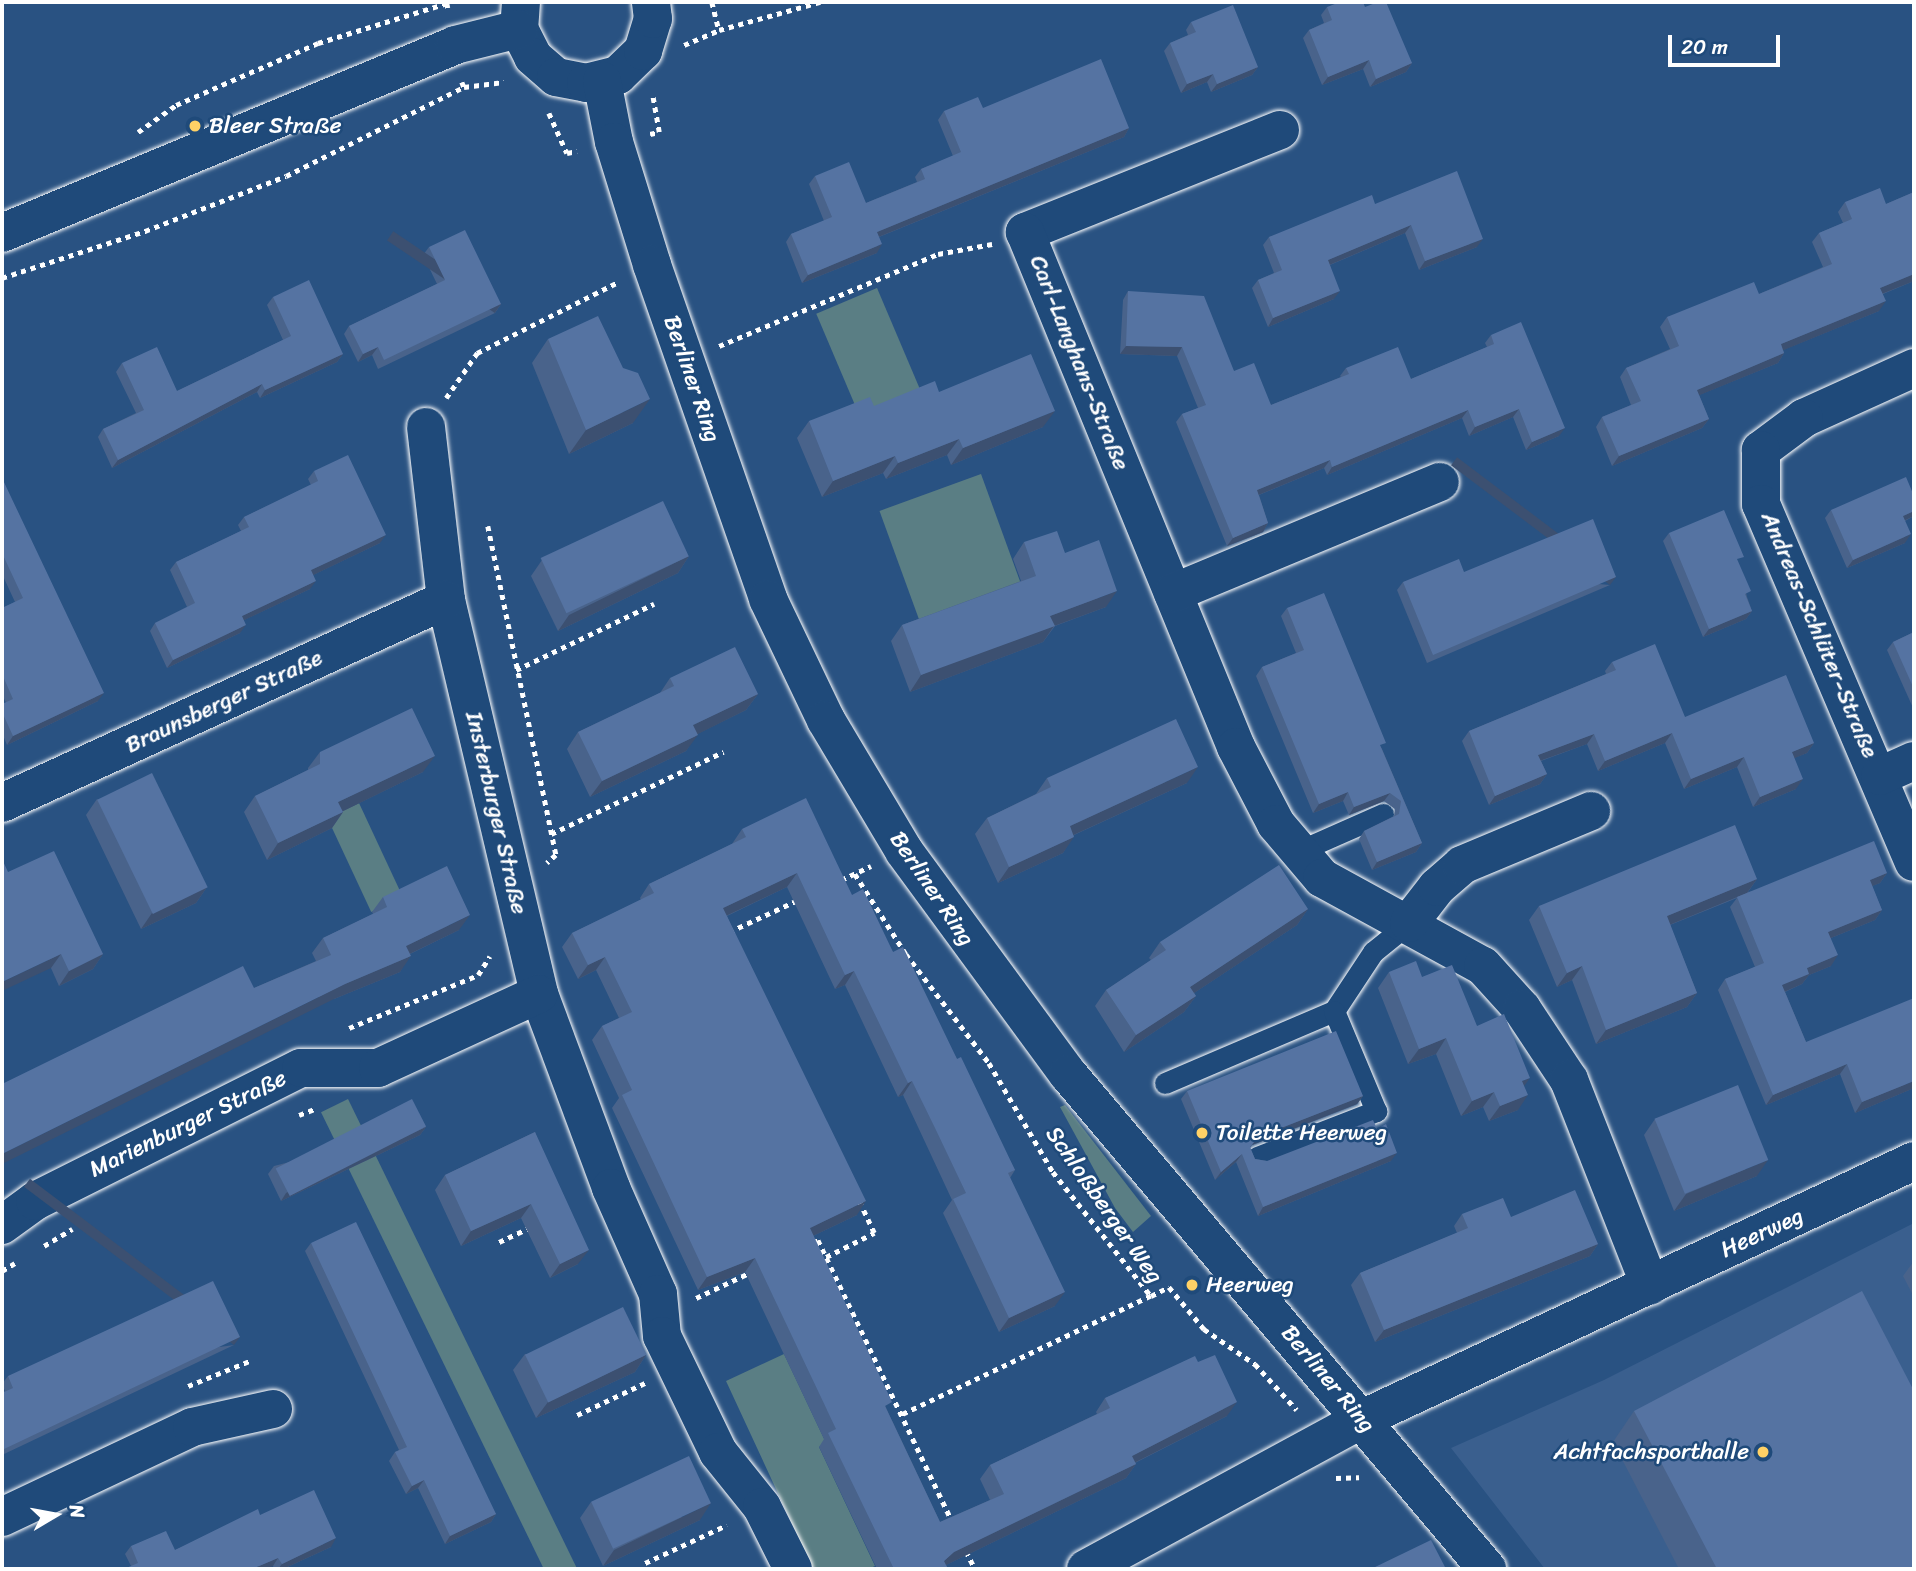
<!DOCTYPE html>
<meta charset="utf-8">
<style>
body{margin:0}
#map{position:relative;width:1916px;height:1571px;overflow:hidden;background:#295282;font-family:Sriracha,sans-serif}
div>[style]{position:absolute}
.built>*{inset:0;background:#3a5f8e}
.green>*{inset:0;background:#5a7e84;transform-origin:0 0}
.path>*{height:4.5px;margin-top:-2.25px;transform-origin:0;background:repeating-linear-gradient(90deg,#fff 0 5px,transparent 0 10px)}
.roads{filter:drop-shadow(0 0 2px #fff) drop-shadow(0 0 2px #fff)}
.lane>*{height:21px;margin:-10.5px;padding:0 10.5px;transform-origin:10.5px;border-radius:10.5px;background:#1f4a7a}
.street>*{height:38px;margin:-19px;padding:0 19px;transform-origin:19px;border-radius:19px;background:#1f4a7a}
.secondary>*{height:38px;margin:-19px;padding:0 19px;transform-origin:19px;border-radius:19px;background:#1f4a7a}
.wall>*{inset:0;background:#49638b}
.shaded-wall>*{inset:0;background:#3c5071;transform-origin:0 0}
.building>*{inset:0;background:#5573a2;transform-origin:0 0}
.dots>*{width:19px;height:19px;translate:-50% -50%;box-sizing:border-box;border:4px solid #1f4a7a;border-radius:50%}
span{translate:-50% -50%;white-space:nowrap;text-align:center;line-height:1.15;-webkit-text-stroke:5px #1f4a7a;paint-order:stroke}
.poi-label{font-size:23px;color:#fff}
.left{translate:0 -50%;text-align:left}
.right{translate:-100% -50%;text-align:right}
.street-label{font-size:23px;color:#fff}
.frame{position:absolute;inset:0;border:4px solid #fff;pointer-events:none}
.north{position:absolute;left:21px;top:1480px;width:70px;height:70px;-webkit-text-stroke:5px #1f4a7a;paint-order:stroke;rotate:80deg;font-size:19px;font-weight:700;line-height:28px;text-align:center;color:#fff}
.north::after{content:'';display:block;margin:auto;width:24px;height:32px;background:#fff;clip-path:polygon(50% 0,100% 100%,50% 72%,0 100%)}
.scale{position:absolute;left:1668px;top:35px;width:112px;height:32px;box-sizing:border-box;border:4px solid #fff;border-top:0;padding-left:9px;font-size:21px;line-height:24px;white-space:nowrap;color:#fff;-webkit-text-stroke:5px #1f4a7a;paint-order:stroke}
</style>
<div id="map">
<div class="built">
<div style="clip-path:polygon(1914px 1223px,1914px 1569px,1545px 1569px,1451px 1448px,1604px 1380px)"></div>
</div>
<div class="green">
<div style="left:877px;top:288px;width:119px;height:66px;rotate:67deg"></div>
<div style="left:981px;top:474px;width:126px;height:108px;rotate:70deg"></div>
<div style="left:359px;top:803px;width:104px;height:35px;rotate:65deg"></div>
<div style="left:348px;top:1099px;width:521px;height:30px;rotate:64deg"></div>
<div style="clip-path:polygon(1065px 1105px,1151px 1216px,1133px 1232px,1115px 1208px,1060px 1107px)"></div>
<div style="clip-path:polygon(784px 1354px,826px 1443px,819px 1447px,875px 1566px,868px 1569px,813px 1569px,726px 1381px)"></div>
</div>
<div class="path">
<div style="left:712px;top:2px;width:29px;rotate:76deg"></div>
<div style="left:684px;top:45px;width:38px;rotate:-23deg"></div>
<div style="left:719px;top:30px;width:105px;rotate:-15.5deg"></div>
<div style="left:462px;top:82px;width:5px;rotate:68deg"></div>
<div style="left:464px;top:87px;width:40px;rotate:-7.1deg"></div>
<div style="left:549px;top:113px;width:44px;rotate:65.8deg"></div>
<div style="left:567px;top:153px;width:10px;rotate:-11deg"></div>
<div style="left:138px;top:132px;width:47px;rotate:-35.4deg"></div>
<div style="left:176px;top:105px;width:155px;rotate:-23.6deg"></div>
<div style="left:318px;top:43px;width:135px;rotate:-17.2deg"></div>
<div style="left:447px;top:3px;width:5px;rotate:79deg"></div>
<div style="left:650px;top:134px;width:9px;rotate:-13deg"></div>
<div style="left:659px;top:132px;width:39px;rotate:-100deg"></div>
<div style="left:2px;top:278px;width:151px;rotate:-18.2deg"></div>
<div style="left:145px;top:231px;width:151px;rotate:-21.3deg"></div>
<div style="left:286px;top:176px;width:199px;rotate:-26.6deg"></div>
<div style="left:719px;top:346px;width:238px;rotate:-22.8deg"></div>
<div style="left:938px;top:254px;width:55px;rotate:-10.5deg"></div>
<div style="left:446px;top:398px;width:55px;rotate:-55.4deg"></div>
<div style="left:477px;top:353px;width:158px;rotate:-26.7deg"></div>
<div style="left:488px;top:526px;width:336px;rotate:78.3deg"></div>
<div style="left:556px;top:855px;width:12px;rotate:138deg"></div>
<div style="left:516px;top:670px;width:153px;rotate:-25.6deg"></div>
<div style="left:551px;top:834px;width:191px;rotate:-25.5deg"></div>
<div style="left:855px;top:874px;width:95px;rotate:57.5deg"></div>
<div style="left:906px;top:954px;width:137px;rotate:52.7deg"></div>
<div style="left:989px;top:1063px;width:126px;rotate:59.6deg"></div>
<div style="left:1053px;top:1172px;width:158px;rotate:51.7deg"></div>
<div style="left:1151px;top:1296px;width:276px;rotate:154.5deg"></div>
<div style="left:841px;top:880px;width:33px;rotate:-25deg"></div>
<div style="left:729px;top:932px;width:76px;rotate:-24.9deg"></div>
<div style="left:349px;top:1028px;width:139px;rotate:-22.3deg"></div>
<div style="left:478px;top:975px;width:22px;rotate:-58deg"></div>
<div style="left:299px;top:1115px;width:19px;rotate:-21deg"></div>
<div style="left:499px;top:1242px;width:35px;rotate:-25deg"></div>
<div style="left:813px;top:1243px;width:6px;rotate:-31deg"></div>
<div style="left:818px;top:1240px;width:311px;rotate:64.5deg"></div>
<div style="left:44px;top:1246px;width:33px;rotate:-31deg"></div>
<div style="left:826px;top:1257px;width:54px;rotate:-26.6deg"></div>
<div style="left:874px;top:1233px;width:33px;rotate:-115deg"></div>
<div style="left:2px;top:1271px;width:15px;rotate:-32deg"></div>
<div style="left:1151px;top:1296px;width:20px;rotate:-27deg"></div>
<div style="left:1169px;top:1287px;width:55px;rotate:50.2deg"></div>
<div style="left:1204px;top:1329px;width:62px;rotate:34.5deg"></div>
<div style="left:1255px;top:1364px;width:62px;rotate:47.6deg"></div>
<div style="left:696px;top:1298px;width:61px;rotate:-25.3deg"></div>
<div style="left:188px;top:1386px;width:69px;rotate:-22.1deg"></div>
<div style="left:577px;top:1415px;width:75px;rotate:-25.2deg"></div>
<div style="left:1336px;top:1478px;width:23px;rotate:-2deg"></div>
<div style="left:966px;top:1551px;width:20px;rotate:63deg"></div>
<div style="left:645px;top:1563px;width:90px;rotate:-24.9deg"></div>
</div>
<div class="roads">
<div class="lane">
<div style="left:1299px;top:851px;width:92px;rotate:-23.8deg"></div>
<div style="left:1165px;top:1083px;width:184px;rotate:-23.1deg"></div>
<div style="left:1334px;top:1011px;width:71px;rotate:-56.5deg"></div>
<div style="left:1373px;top:952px;width:46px;rotate:-38.9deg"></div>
<div style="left:1257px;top:1157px;width:128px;rotate:-21.1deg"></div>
<div style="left:1376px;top:1111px;width:108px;rotate:-112.8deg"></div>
</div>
<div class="street">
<div style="left:1280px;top:130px;width:275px;rotate:158.2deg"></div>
<div style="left:1025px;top:232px;width:557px;rotate:67.72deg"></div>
<div style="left:1236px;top:747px;width:87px;rotate:62.5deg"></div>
<div style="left:1276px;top:824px;width:71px;rotate:49.6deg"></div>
<div style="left:1322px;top:878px;width:183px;rotate:28.7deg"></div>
<div style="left:1483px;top:966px;width:58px;rotate:47.8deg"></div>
<div style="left:1522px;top:1009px;width:85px;rotate:56.5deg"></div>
<div style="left:1569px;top:1080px;width:221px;rotate:68.5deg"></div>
<div style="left:1914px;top:368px;width:121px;rotate:155.6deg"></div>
<div style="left:1804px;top:418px;width:54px;rotate:143.3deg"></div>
<div style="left:1761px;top:450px;width:54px;rotate:90deg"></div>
<div style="left:1761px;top:504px;width:389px;rotate:66.9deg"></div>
<div style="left:426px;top:427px;width:174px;rotate:83.4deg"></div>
<div style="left:446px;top:600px;width:405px;rotate:76.7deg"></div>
<div style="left:539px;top:994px;width:207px;rotate:69.6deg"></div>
<div style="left:611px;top:1188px;width:116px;rotate:66.1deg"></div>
<div style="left:658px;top:1294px;width:42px;rotate:84.6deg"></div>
<div style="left:662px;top:1336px;width:129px;rotate:64.2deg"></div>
<div style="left:718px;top:1452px;width:70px;rotate:51.3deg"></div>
<div style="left:762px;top:1507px;width:69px;rotate:63.4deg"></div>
<div style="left:1173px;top:593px;width:289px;rotate:-22.6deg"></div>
<div style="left:1880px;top:776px;width:37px;rotate:-24deg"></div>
<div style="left:2px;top:803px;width:488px;rotate:-24.6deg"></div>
<div style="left:1409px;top:923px;width:46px;rotate:-52.1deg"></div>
<div style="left:1437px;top:887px;width:33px;rotate:-41deg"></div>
<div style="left:1462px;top:865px;width:140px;rotate:-22.7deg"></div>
<div style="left:2px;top:1225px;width:41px;rotate:-36deg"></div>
<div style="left:35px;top:1201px;width:297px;rotate:-26.6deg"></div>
<div style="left:301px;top:1068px;width:77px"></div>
<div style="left:378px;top:1068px;width:177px;rotate:-24.7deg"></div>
<div style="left:2px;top:1517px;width:210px;rotate:-25.3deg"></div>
<div style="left:192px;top:1427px;width:83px;rotate:-12.5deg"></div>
<div style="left:1086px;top:1569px;width:314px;rotate:-28.5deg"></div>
<div style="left:1362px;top:1419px;width:609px;rotate:-25.05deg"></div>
</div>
<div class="secondary">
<div style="left:521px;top:2px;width:27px;rotate:94deg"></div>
<div style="left:519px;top:29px;width:31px;rotate:63deg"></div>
<div style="left:533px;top:57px;width:30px;rotate:41deg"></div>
<div style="left:556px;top:77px;width:31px;rotate:11deg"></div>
<div style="left:586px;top:83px;width:33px;rotate:-14deg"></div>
<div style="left:618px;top:75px;width:35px;rotate:-44deg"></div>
<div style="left:643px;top:51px;width:34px;rotate:-73deg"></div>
<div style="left:653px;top:19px;width:17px;rotate:-97deg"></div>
<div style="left:602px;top:81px;width:62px;rotate:78.9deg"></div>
<div style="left:614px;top:142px;width:129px;rotate:72.8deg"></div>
<div style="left:652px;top:265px;width:354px;rotate:70.8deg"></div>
<div style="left:768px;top:599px;width:134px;rotate:64.4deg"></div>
<div style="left:826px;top:720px;width:152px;rotate:59.2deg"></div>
<div style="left:904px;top:851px;width:277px;rotate:53.7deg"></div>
<div style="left:1068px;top:1074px;width:649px;rotate:49.75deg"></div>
<div style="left:2px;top:233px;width:490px;rotate:-22.5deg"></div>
<div style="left:455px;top:45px;width:66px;rotate:-14deg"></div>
</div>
</div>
<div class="wall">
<div style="clip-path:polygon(1327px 7px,1365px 7px,1412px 63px,1406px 72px,1370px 87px,1363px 69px,1322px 85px,1303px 38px,1309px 30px,1324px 23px,1321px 15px)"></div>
<div style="clip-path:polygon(1191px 22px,1258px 67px,1252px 75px,1211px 92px,1207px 82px,1181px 93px,1164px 51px,1170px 43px,1188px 35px,1186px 30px)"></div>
<div style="clip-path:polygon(983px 108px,1129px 128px,1124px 137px,879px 237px,877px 253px,802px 283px,786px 242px,791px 234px,824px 221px,809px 184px,815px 176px,866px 203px,917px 182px,915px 177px,921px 169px,953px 156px,938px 120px,944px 111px)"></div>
<div style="clip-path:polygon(1914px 192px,1914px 281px,1883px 294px,1879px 311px,1783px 350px,1784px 353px,1778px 363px,1699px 395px,1709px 419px,1702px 428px,1612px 466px,1596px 427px,1602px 417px,1631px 405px,1620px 377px,1626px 368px,1670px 349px,1660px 327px,1667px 317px,1759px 294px,1823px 267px,1812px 242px,1819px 233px,1843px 223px,1838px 212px,1845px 202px,1886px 204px)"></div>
<div style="clip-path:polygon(1375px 204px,1477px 247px,1419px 270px,1405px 233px,1330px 265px,1334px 299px,1268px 327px,1252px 288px,1258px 280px,1274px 273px,1263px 245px,1269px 237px)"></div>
<div style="clip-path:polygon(429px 247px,501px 304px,495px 313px,378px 369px,372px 355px,358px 362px,344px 334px,349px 326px,437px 284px,423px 255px)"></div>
<div style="clip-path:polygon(1128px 291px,1234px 371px,1271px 405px,1341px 377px,1340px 376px,1346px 368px,1411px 379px,1487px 347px,1485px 343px,1491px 335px,1559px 436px,1526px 450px,1513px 417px,1469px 436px,1462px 418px,1327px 475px,1324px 468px,1259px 495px,1268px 523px,1263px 532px,1227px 546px,1176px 422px,1182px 414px,1198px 408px,1177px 356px,1120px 354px,1123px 300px)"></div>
<div style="clip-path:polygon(273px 297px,343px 354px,337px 362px,260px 398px,257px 392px,112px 468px,98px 437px,103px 429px,136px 413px,116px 372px,122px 363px,177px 391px,283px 340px,267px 305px)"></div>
<div style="clip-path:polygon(548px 339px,633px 423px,569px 454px,532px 363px)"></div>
<div style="clip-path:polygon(939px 392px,1043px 427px,951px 465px,947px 455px,886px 479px,883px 473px,822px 497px,797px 438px,809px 421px)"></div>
<div style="clip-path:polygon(314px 471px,380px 543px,313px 575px,310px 589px,244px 620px,240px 633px,167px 668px,150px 631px,155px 623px,187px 607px,170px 570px,176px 562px,241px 531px,238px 525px,244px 517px,311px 485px,308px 479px)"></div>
<div style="clip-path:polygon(2px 478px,98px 701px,7px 745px,2px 733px,2px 704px,6px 703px,2px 694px,2px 608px,15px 602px,2px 574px)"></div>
<div style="clip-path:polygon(1914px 496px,1914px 516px,1905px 521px,1905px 543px,1847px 568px,1825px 518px,1831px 510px)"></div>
<div style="clip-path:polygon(1669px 533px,1739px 564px,1747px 597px,1752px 611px,1746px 619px,1703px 637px,1663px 541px)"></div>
<div style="clip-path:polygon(1024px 542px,1065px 553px,1106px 607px,1055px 626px,1043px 642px,910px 692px,891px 641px,902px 625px,1021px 581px,1013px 559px)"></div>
<div style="clip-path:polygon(689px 556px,678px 573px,558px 631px,531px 576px,542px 560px)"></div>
<div style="clip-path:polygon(1464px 572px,1610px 585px,1427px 663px,1397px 590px,1403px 582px)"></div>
<div style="clip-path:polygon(1287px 608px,1382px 749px,1422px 843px,1416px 852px,1372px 870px,1359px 839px,1364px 831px,1394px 816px,1395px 809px,1384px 801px,1349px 815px,1343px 801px,1313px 813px,1256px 676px,1262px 667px,1296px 653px,1281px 616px)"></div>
<div style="clip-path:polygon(1914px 632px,1914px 710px,1887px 650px,1893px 642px)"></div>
<div style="clip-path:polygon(1612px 662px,1685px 717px,1814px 743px,1807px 753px,1794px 758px,1796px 789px,1753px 807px,1737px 767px,1684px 789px,1665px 743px,1598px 771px,1587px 744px,1541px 761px,1547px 774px,1540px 784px,1489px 805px,1462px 741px,1469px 731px,1606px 674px,1605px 671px)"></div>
<div style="clip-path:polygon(670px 678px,758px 694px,746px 710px,697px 734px,686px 751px,590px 797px,567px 749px,578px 732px,660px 693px)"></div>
<div style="clip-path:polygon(320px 752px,423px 772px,343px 811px,343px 812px,332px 828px,267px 860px,244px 812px,255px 796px,308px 770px,308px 768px)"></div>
<div style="clip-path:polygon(1047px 778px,1187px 783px,1074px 835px,1063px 853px,998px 883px,975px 834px,987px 818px,1036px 794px)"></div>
<div style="clip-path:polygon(97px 799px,207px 887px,196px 903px,141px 929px,86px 815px)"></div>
<div style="clip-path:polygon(742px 829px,852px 895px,893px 952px,957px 1059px,1015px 1170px,1010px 1178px,1055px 1306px,999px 1332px,943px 1213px,952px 1200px,925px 1142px,903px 1095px,898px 1097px,845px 985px,835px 989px,787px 887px,727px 916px,857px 1215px,813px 1236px,887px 1410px,940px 1522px,990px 1500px,980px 1479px,990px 1465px,1097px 1414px,1096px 1412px,1105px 1398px,1198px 1362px,1227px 1416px,1135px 1463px,1136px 1464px,1126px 1478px,946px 1565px,948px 1569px,877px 1569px,819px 1447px,824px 1439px,745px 1272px,698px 1290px,612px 1108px,619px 1098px,592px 1040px,602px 1026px,619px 1018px,596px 970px,578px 979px,562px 947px,572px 933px,641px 900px,640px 898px,649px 884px,732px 844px)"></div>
<div style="clip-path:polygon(8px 872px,103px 954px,93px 969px,59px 986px)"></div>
<div style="clip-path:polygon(1887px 873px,1880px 883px,1872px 886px,1882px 910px,1875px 920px,1831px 938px,1831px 966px,1809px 975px,1802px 984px,1785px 992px,1806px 1042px,1914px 1088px,1855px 1113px,1840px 1074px,1766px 1105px,1718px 990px,1725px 979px,1755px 967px,1730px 907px,1737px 898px,1670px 925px,1697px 993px,1687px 1007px,1596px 1044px,1572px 980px,1557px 987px,1529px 920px,1539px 906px,1757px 879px,1748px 892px)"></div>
<div style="clip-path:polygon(383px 897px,459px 930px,410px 954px,400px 972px,334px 999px,254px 988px,316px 961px,312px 953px,323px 938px,373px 914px,372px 912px)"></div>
<div style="clip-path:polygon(1308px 909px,1297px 925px,1194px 993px,1196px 996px,1184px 1012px,1124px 1052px,1095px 1006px,1106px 990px,1151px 960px,1149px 958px,1160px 942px)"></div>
<div style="clip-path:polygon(1389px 972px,1422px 977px,1477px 1026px,1524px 1085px,1518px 1110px,1489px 1121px,1483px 1107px,1461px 1116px,1436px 1054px,1408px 1064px,1378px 988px)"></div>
<div style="clip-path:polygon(1187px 1091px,1363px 1096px,1357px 1104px,1252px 1145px,1250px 1148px,1255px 1159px,1267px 1161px,1391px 1161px,1258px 1216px,1236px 1162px,1215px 1180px,1181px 1099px)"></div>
<div style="clip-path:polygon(1655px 1119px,1757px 1176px,1674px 1211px,1644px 1135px)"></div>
<div style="clip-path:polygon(426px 1127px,420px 1135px,281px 1201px,268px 1174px,274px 1166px)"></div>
<div style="clip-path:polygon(535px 1132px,578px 1264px,550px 1278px,521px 1218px,461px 1246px,435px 1190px,445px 1175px)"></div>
<div style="clip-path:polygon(1462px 1214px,1598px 1244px,1590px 1256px,1375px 1342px,1351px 1285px,1360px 1273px,1457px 1233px,1454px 1226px)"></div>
<div style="clip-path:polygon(311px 1243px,496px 1514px,491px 1522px,445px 1544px,418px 1488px,406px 1494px,389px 1461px,395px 1452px,399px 1450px,305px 1251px)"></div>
<div style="clip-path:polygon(1914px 1261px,1914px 1297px,1903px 1276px)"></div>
<div style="clip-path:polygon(234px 1345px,2px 1455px,2px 1393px,5px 1391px,2px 1384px,8px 1376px)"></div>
<div style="clip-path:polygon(525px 1354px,646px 1355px,635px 1372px,536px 1418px,513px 1370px)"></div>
<div style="clip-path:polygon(1634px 1411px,1914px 1569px,1679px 1569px,1613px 1442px)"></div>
<div style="clip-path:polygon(591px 1502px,700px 1520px,603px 1566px,580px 1518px)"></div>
<div style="clip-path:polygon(260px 1515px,331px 1547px,283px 1569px,274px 1569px,273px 1566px,131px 1566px,125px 1554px,131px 1546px,175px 1550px)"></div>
</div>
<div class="shaded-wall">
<div style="clip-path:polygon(1369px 60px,1363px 69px,1322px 85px,1328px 77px)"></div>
<div style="clip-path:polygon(1412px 63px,1406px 72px,1370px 87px,1376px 79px)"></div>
<div style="clip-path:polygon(1258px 67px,1252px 75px,1211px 92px,1217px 84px)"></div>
<div style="clip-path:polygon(1213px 74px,1207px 82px,1181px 93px,1187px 84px)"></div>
<div style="clip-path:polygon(1129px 128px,1124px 137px,871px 240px,877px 232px)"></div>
<div style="clip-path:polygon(1411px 225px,1405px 233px,1322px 268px,1328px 260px)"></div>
<div style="clip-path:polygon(1483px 239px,1477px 247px,1419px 270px,1425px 261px)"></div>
<div style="clip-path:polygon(882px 244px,877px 253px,802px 283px,808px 275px)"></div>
<div style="clip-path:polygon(1914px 274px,1914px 281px,1874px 297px,1880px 288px)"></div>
<div style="clip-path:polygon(1340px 291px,1334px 299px,1268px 327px,1273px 318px)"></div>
<div style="clip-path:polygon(1886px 301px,1879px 311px,1774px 354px,1781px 344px)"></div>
<div style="left:501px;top:304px;width:11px;height:130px;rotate:124deg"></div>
<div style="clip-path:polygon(1126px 346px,1182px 347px,1177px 356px,1120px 354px)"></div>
<div style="clip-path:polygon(378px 347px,372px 355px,358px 362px,363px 354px)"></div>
<div style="clip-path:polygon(1784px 353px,1778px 363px,1690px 399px,1697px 390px)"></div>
<div style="clip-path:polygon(343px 354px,337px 362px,260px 398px,265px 390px)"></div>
<div style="clip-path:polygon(262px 384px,257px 392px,112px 468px,118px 460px)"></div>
<div style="clip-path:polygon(650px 399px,633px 423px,569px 454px,586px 430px)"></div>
<div style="clip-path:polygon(1519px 409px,1513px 417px,1469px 436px,1475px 427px)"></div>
<div style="clip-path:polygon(1468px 410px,1462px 418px,1327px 475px,1332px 467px)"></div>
<div style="clip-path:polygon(1055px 411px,1043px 427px,951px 465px,963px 448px)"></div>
<div style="clip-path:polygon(1709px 419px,1702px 428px,1612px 466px,1619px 456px)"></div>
<div style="clip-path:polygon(1565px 428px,1559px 436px,1526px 450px,1532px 442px)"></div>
<div style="clip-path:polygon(959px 439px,947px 455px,886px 479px,898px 463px)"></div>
<div style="clip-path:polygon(895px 456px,883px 473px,822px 497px,833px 481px)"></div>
<div style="clip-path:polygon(1330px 460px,1324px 468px,1251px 498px,1257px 490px)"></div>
<div style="clip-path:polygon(1914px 511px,1914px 516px,1897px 524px,1903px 516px)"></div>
<div style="clip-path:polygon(1268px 523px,1263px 532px,1227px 546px,1233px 538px)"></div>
<div style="clip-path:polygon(1911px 534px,1905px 543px,1847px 568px,1853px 560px)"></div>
<div style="clip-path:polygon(386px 535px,380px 543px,305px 579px,311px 570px)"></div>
<div style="clip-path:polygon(689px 556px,678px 573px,558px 631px,569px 615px)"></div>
<div style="left:1616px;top:577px;width:10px;height:199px;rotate:127deg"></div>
<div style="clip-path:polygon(316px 581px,310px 589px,236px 624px,242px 616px)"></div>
<div style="clip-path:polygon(1117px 591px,1106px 607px,1054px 626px,1043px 642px,910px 692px,921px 675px,1050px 616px)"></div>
<div style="clip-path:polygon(1752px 611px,1746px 619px,1703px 637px,1709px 629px)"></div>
<div style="clip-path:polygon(246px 625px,240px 633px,167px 668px,173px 660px)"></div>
<div style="clip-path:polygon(104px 693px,98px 701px,7px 745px,13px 736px)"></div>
<div style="clip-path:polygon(758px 694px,746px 710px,682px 742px,693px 725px)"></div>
<div style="clip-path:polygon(1672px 733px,1665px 743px,1598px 771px,1605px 761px)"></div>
<div style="clip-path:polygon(1594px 734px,1587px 744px,1531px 764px,1538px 755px)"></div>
<div style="clip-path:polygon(698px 735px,686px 751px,590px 797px,602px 781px)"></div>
<div style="clip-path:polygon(1814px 743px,1807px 753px,1785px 762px,1792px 752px)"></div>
<div style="clip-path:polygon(435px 756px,423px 772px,327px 819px,338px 802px)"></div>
<div style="clip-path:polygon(1744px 757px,1737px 767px,1684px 789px,1691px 779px)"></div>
<div style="clip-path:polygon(1198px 767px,1187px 783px,1058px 842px,1070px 826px)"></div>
<div style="clip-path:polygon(1547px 774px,1540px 784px,1489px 805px,1495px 796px)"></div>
<div style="clip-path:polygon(1803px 779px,1796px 789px,1753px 807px,1760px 797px)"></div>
<div style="clip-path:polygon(1348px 792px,1343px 801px,1313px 813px,1319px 804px)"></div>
<div style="clip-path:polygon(1390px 793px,1384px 801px,1349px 815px,1354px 807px)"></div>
<div style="clip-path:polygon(343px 812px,332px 828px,267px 860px,278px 843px)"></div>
<div style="clip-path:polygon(1074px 837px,1063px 853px,998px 883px,1009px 867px)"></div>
<div style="clip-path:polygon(1422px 843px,1416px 852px,1372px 870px,1377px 862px)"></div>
<div style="clip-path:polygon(797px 873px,787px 887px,713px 922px,723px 908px)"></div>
<div style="clip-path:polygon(1887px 873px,1880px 883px,1862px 890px,1870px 880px)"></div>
<div style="clip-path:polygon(1757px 879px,1747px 893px,1657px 930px,1667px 916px)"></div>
<div style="clip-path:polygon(207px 887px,196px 903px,141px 929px,152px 913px)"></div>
<div style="clip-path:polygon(1308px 909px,1297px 925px,1179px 1003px,1190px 987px)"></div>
<div style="clip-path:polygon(1882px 910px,1875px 920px,1821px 942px,1828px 932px)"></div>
<div style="clip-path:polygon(470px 915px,459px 930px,395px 961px,406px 946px)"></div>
<div style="clip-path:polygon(61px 954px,51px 968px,2px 991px,2px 982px)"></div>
<div style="clip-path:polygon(103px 954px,93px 969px,59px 986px,69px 971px)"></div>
<div style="clip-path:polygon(1838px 955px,1831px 966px,1809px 975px,1802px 984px,1775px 996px,1782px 985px,1807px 968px)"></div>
<div style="clip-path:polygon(411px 956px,400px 972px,334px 999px,2px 1164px,2px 1154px,345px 984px)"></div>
<div style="clip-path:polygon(605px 957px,596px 970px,578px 979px,588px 965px)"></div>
<div style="clip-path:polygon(1582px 966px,1572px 980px,1557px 987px,1567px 973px)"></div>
<div style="clip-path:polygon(854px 971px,845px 985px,835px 989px,845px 975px)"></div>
<div style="clip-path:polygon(1697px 993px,1687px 1007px,1596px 1044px,1606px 1030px)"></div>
<div style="clip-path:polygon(1196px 996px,1184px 1012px,1124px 1052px,1136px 1035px)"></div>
<div style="clip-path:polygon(1446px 1038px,1436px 1054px,1408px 1064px,1419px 1049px)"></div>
<div style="clip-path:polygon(1847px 1064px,1840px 1074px,1766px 1105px,1773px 1095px)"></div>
<div style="clip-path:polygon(1530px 1078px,1519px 1093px,1522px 1081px)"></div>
<div style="clip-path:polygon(912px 1081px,903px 1095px,898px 1097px,908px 1083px)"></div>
<div style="clip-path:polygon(1914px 1081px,1914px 1088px,1855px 1113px,1862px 1102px)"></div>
<div style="clip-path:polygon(1494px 1092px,1483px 1107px,1461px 1116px,1472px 1101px)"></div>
<div style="clip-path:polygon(1528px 1095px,1518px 1110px,1489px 1121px,1500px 1106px)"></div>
<div style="clip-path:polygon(1363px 1096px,1357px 1104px,1252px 1145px,1258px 1137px)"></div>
<div style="clip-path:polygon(426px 1127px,420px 1135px,281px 1201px,286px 1193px)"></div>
<div style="clip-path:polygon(1397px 1153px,1391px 1161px,1258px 1216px,1263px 1207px)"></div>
<div style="clip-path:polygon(1242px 1154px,1236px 1162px,1215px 1180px,1221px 1172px)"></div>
<div style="clip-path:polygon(1768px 1160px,1757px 1176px,1674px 1211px,1686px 1194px)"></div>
<div style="clip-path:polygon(866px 1201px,857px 1215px,800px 1242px,810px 1228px)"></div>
<div style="clip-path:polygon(531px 1204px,521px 1218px,461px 1246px,471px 1231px)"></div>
<div style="clip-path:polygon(1598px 1244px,1590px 1256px,1375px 1342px,1384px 1330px)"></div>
<div style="clip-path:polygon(589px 1250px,578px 1264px,550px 1278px,560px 1264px)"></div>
<div style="clip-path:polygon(755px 1258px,745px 1272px,698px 1290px,707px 1277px)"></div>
<div style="clip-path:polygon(1065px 1292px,1055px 1306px,999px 1332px,1009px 1318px)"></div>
<div style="left:240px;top:1337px;width:10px;height:263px;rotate:127deg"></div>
<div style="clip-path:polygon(646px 1355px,635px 1372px,536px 1418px,548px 1402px)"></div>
<div style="clip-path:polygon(1237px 1402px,1227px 1416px,1122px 1469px,1132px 1456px)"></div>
<div style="clip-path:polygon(1136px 1464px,1126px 1478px,944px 1566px,944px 1561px,954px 1552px)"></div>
<div style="clip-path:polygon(424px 1480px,418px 1488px,406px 1494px,412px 1486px)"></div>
<div style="clip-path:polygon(711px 1503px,700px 1520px,603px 1566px,614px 1550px)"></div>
<div style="clip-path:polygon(496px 1514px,491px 1522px,445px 1544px,450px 1536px)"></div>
<div style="clip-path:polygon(336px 1538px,331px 1547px,283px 1569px,278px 1569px,282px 1564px)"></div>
<div style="clip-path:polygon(278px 1558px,273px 1566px,265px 1569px,252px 1569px)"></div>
</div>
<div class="building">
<div style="clip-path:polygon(1340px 2px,1363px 2px,1365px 7px,1378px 2px,1386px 2px,1412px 63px,1376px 79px,1369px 60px,1328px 77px,1309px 30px,1332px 20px,1327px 7px)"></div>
<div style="clip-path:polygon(1233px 5px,1258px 67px,1217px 84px,1213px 74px,1187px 84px,1170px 43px,1196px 32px,1191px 22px)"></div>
<div style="clip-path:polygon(1101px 59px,1129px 128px,877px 232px,882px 244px,808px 275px,791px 234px,832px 217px,815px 176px,849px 162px,866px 203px,925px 179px,921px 169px,961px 152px,944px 111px,978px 97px,983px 108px)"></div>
<div style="clip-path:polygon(1457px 171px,1483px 239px,1425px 261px,1411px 225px,1328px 260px,1340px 291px,1273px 318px,1258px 280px,1282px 270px,1269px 237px,1372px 195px,1375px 204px)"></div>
<div style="clip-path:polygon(1880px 188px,1886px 204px,1914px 192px,1914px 274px,1880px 288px,1886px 301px,1781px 344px,1784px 353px,1697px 390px,1709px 419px,1619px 456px,1602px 417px,1641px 401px,1626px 368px,1679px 346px,1667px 317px,1754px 282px,1759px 294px,1832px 264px,1819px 233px,1852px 219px,1845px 202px)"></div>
<div style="clip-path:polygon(465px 230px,501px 304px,384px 360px,378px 347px,363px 354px,349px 326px,445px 280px,429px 247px)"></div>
<div style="clip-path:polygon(309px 280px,343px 354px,265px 390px,262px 384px,118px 460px,103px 429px,144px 410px,122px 363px,157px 347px,177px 391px,291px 336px,273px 297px)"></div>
<div style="clip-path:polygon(1128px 291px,1204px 296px,1234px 371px,1254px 363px,1271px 405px,1349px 374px,1346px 368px,1398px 347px,1411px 379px,1494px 344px,1491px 335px,1521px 322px,1565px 428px,1532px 442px,1519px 409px,1475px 427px,1468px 410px,1332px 467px,1330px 460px,1257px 490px,1268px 523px,1233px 538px,1182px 414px,1206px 405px,1182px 347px,1126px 346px)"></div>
<div style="clip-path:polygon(598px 316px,623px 368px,638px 373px,650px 399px,586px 430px,548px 339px)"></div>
<div style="clip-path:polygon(1031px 354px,1055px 411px,963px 448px,959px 439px,898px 463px,895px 456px,833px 481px,809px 421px,870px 397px,874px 406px,935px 381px,939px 392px)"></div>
<div style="clip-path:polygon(348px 455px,386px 535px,311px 570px,316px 581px,242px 616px,246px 625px,173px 660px,155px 623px,195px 603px,176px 562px,249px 527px,244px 517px,318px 481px,314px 471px)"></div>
<div style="clip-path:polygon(1906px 477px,1914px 496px,1914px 511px,1903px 516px,1911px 534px,1853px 560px,1831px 510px)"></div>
<div style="clip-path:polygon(2px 478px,104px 693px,13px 736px,2px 712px,2px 704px,13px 699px,2px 674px,2px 608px,23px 598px,2px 553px)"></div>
<div style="left:663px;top:501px;width:61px;height:135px;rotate:65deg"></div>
<div style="clip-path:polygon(1724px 510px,1744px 557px,1737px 559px,1751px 591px,1745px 594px,1752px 611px,1709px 629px,1669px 533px)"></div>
<div style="clip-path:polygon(1593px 519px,1616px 577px,1433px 655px,1403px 582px,1459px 559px,1464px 572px)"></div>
<div style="clip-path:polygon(1057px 531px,1065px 553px,1099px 540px,1117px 591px,1050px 616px,1055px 626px,921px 675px,902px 625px,1036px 576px,1024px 542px)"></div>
<div style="clip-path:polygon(1324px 593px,1386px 743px,1380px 745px,1422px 843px,1377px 862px,1364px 831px,1399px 814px,1401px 801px,1390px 793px,1354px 807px,1348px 792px,1319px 804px,1262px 667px,1304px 650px,1287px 608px)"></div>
<div style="clip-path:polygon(1914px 632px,1914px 689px,1893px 642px)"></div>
<div style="clip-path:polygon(1655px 644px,1685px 717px,1786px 675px,1814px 743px,1792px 752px,1803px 779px,1760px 797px,1744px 757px,1691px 779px,1672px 733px,1605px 761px,1594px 734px,1538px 755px,1547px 774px,1495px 796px,1469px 731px,1616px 670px,1612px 662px)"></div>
<div style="clip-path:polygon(735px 647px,758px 694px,693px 725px,698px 735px,602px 781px,578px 732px,674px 686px,670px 678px)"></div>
<div style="clip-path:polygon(412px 708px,435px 756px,338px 802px,343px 812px,278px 843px,255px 796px,320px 764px,320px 752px)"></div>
<div style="clip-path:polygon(1176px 719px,1198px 767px,1070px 826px,1074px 837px,1009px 867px,987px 818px,1051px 787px,1047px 778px)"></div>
<div style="left:152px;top:773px;width:127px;height:61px;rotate:64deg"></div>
<div style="clip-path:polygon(806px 798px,852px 895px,863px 889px,893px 952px,903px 947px,957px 1059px,961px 1057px,1015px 1170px,1008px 1173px,1065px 1292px,1009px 1318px,953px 1199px,966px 1193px,935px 1128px,912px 1081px,908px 1083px,854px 971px,845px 975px,797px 873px,723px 908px,866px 1201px,810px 1228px,892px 1402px,885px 1406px,940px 1522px,1004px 1494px,990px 1465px,1110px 1408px,1105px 1398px,1195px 1356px,1198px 1362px,1215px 1355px,1237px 1402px,1132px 1456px,1136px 1464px,954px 1552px,944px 1561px,948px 1569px,894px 1569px,828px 1433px,836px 1429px,755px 1258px,707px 1277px,622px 1095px,632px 1090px,602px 1026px,632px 1012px,605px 957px,588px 965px,572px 933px,654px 893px,649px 884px,746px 837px,742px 829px)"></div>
<div style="clip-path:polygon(1735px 825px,1757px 879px,1667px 916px,1697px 993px,1606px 1030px,1582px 966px,1567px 973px,1539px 906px)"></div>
<div style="clip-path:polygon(1874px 841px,1887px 873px,1870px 880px,1882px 910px,1828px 932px,1838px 955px,1807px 968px,1809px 974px,1782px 985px,1806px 1042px,1914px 998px,1914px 1081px,1862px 1102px,1847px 1064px,1773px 1095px,1725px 979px,1764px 963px,1737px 897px)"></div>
<div style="clip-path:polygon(54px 851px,103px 954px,69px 971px,61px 954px,2px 982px,2px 859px,8px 872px)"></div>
<div style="clip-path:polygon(1279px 865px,1308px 909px,1190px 987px,1196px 996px,1136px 1035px,1106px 990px,1166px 950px,1160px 942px)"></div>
<div style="clip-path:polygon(447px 866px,470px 915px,406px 946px,411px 956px,345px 984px,2px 1154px,2px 1084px,243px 966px,254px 988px,331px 955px,323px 938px,387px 907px,383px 897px)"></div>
<div style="clip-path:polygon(1416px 961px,1422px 977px,1452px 965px,1477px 1026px,1504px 1014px,1530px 1078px,1522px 1081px,1528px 1095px,1500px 1106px,1494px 1092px,1472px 1101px,1446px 1038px,1419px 1049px,1389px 972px)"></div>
<div style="clip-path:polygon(1336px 1031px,1363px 1096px,1258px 1137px,1250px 1147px,1255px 1159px,1267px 1161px,1373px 1120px,1377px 1129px,1386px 1124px,1397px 1153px,1263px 1207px,1242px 1154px,1221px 1172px,1187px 1091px)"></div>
<div style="left:1738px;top:1085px;width:81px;height:90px;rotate:68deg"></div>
<div style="left:412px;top:1099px;width:31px;height:153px;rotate:63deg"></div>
<div style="clip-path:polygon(535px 1132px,589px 1250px,560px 1264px,531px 1204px,471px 1231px,445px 1175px)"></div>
<div style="clip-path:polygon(1575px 1190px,1598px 1244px,1384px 1330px,1360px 1273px,1468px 1228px,1462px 1214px,1503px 1198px,1511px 1217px)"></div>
<div style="clip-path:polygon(356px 1222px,496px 1514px,450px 1536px,424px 1480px,412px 1486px,395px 1452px,407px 1447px,311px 1243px)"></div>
<div style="clip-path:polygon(213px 1281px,240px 1337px,2px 1450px,2px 1393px,13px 1388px,8px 1376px)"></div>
<div style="clip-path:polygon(1862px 1291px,1914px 1391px,1914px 1569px,1717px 1569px,1634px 1411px)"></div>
<div style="left:623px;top:1307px;width:53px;height:109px;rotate:64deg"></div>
<div style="left:689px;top:1456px;width:52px;height:108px;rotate:65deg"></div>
<div style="clip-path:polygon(314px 1490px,336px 1538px,282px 1564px,278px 1558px,252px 1569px,124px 1569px,138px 1563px,131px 1546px,166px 1531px,175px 1550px,258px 1509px,260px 1515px)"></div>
<div style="clip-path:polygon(1431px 1540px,1446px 1569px,1371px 1569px)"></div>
</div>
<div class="dots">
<div style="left:195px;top:126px;background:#ffd166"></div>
<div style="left:1202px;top:1133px;background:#ffd166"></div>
<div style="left:1192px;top:1285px;background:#ffd166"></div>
<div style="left:1763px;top:1452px;background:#ffd166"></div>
</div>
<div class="poi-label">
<span class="left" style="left:209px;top:126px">Bleer Straße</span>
<span class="left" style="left:1216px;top:1133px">Toilette Heerweg</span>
<span class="left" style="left:1206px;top:1285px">Heerweg</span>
<span class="right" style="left:1749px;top:1452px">Achtfachsporthalle</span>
</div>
<div class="street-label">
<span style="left:1079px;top:363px;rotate:68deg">Carl-Langhans-Straße</span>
<span style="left:692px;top:379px;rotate:71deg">Berliner Ring</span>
<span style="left:1819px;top:635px;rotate:67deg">Andreas-Schlüter-Straße</span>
<span style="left:224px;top:702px;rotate:-25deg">Braunsberger Straße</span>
<span style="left:496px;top:813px;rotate:77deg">Insterburger Straße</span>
<span style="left:932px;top:889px;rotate:56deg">Berliner Ring</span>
<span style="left:188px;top:1124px;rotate:-26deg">Marienburger Straße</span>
<span style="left:1104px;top:1205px;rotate:55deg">Schloßberger Weg</span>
<span style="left:1762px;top:1233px;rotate:-25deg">Heerweg</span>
<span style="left:1328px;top:1379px;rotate:50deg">Berliner Ring</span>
</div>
<div class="frame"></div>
<div class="north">N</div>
<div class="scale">20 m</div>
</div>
